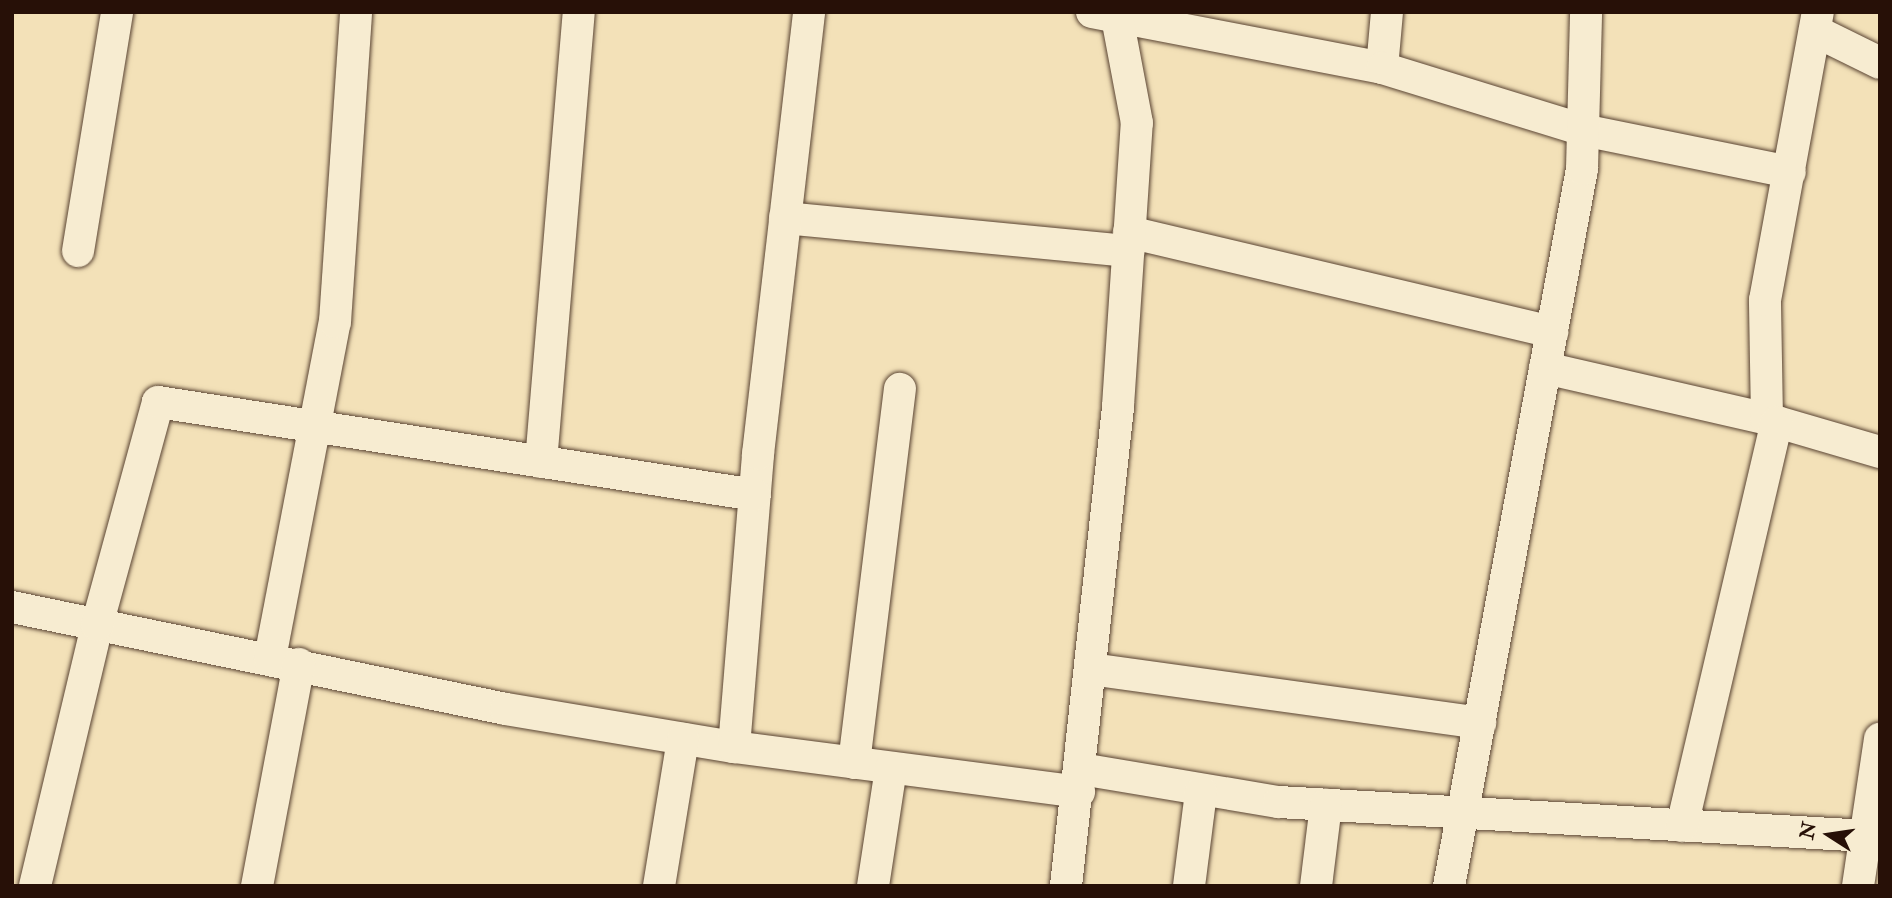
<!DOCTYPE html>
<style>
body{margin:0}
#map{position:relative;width:1892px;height:898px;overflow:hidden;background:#f3e1b8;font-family:"IM FELL Double Pica",serif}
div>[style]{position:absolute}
.roads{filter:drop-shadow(0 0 2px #5a4433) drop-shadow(0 0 2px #5a4433)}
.street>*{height:32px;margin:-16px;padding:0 16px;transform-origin:16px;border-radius:16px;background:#f7ecd1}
span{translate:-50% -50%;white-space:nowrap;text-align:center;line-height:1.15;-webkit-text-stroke:5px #f7ecd1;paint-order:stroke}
.frame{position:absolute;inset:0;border:14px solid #271007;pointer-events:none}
.north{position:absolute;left:1794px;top:800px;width:70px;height:70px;-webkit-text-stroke:5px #f7ecd1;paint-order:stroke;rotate:282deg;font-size:19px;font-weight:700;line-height:28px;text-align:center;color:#271007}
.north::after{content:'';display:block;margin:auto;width:24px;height:32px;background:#271007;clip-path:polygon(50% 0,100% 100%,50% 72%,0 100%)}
</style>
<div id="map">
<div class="roads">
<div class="street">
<div style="left:1092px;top:12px;width:295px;rotate:10.9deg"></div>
<div style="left:1382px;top:68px;width:56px;rotate:-84.9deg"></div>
<div style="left:1815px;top:31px;width:72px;rotate:26.2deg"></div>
<div style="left:1382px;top:68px;width:210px;rotate:17.1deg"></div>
<div style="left:1583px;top:130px;width:211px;rotate:11.5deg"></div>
<div style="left:785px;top:218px;width:345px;rotate:5.5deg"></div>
<div style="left:1129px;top:232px;width:435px;rotate:13.3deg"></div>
<div style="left:78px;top:251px;width:242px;rotate:-80.7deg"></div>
<div style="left:1545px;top:368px;width:228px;rotate:12.9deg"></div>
<div style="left:1767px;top:419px;width:118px;rotate:16.3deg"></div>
<div style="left:1767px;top:419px;width:119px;rotate:-91deg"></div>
<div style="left:1765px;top:300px;width:293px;rotate:-79.6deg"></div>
<div style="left:541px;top:462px;width:452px;rotate:-85.2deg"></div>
<div style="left:12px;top:607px;width:504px;rotate:11.67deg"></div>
<div style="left:506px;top:709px;width:231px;rotate:9.5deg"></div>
<div style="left:734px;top:747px;width:294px;rotate:-85.3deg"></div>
<div style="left:758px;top:454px;width:445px;rotate:-83.4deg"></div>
<div style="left:270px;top:658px;width:342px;rotate:-79.1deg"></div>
<div style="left:335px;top:322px;width:311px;rotate:-86.1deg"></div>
<div style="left:1091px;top:669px;width:393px;rotate:7.9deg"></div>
<div style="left:734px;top:747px;width:348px;rotate:7.4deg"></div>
<div style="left:854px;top:763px;width:377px;rotate:-83deg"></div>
<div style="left:1081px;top:769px;width:201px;rotate:9.5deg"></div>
<div style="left:1279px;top:802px;width:588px;rotate:3.31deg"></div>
<div style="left:1682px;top:826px;width:415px;rotate:-76.8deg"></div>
<div style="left:35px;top:886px;width:268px;rotate:-76.6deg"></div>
<div style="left:97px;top:625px;width:231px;rotate:-74.7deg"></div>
<div style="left:158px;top:402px;width:604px;rotate:8.85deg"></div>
<div style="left:257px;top:886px;width:226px;rotate:-79.3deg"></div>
<div style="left:659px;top:886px;width:149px;rotate:-80.7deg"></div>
<div style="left:873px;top:886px;width:119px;rotate:-81.3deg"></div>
<div style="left:1066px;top:886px;width:483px;rotate:-83.8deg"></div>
<div style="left:1118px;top:406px;width:284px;rotate:-86.2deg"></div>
<div style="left:1137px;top:123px;width:113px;rotate:-100.7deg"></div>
<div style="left:1189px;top:886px;width:95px;rotate:-82.7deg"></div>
<div style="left:1316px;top:886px;width:82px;rotate:-83deg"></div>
<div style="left:1449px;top:886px;width:729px;rotate:-79.49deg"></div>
<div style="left:1582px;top:169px;width:157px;rotate:-88.5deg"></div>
<div style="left:1858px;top:886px;width:149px;rotate:-81.5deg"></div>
</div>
</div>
<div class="frame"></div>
<div class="north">N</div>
</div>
